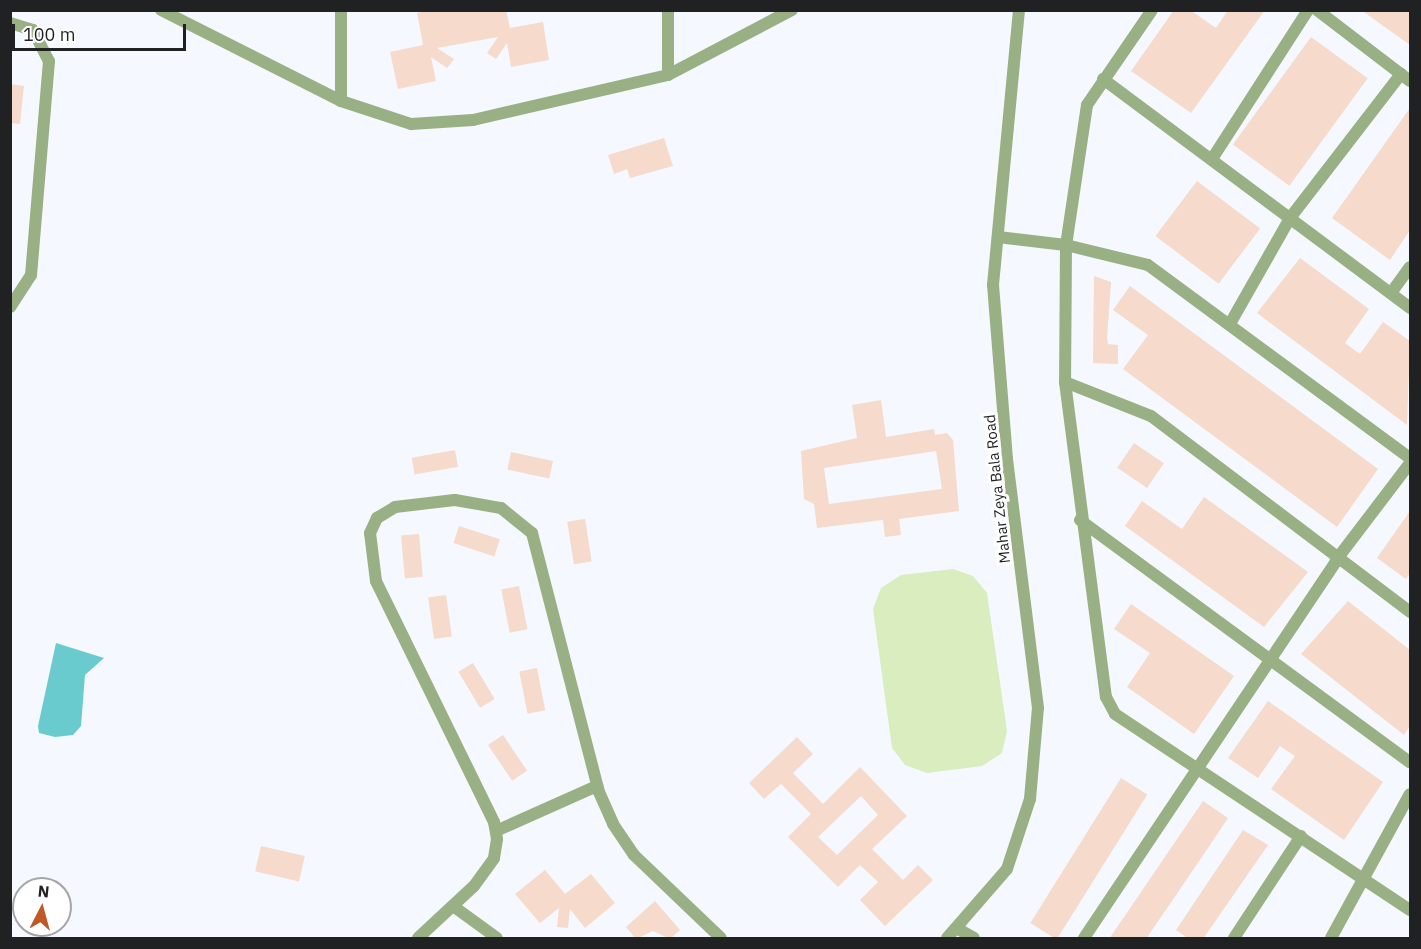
<!DOCTYPE html>
<style>
body{margin:0}
#map{position:relative;width:1421px;height:949px;overflow:hidden;background:#f5f8ff;font-family:"IBM Plex Sans",sans-serif}
div>[style]{position:absolute}
.green>*{inset:0;background:#d9edbe}
.water>*{inset:0;background:#6acbcf}
.building>*{inset:0;background:#f6dacb;transform-origin:0 0}
.minor>*{height:12px;margin:-6px;padding:0 6px;transform-origin:6px;border-radius:6px;background:#98b083}
span{translate:-50% -50%;white-space:nowrap;text-align:center;line-height:1.15;-webkit-text-stroke:6px #fff;paint-order:stroke}
.street-label{font-size:15px;color:#1f2123}
.frame{position:absolute;inset:0;border:12px solid #1f2123;pointer-events:none}
.north{position:absolute;left:12px;top:877px;width:60px;height:60px;box-sizing:border-box;background:#fff;border:2px solid #a5a6a7;border-radius:50%;rotate:6deg;font-size:16px;font-weight:700;line-height:24px;text-align:center;color:#1f2123}
.north::after{content:'';display:block;margin:auto;width:21px;height:27px;background:#bf5a27;clip-path:polygon(50% 0,100% 100%,50% 72%,0 100%)}
.scale{position:absolute;left:12px;top:24px;width:174px;height:27px;box-sizing:border-box;border:3px solid #1f2123;border-top:0;padding-left:8px;font-size:18px;line-height:21px;white-space:nowrap;color:#1f2123;-webkit-text-stroke:4px #fff;paint-order:stroke}
</style>
<div id="map">
<div class="green">
<div style="clip-path:polygon(953px 569px,973px 576px,987px 593px,1007px 731px,1002px 753px,982px 766px,927px 773px,905px 765px,892px 748px,873px 609px,881px 588px,901px 575px)"></div>
</div>
<div class="water">
<div style="clip-path:polygon(56px 643px,104px 658px,85px 675px,81px 726px,73px 735px,55px 737px,39px 733px,38px 726px)"></div>
</div>
<div class="building">
<div style="clip-path:polygon(430px 10px,506px 10px,510px 28px,543px 22px,549px 60px,511px 67px,507px 43px,496px 59px,487px 53px,498px 37px,437px 48px,454px 59px,447px 68px,431px 57px,436px 81px,398px 89px,390px 52px,423px 45px,417px 13px)"></div>
<div style="clip-path:polygon(1174px 10px,1190px 10px,1216px 28px,1228px 10px,1265px 10px,1191px 113px,1131px 71px)"></div>
<div style="clip-path:polygon(1361px 10px,1410px 10px,1410px 45px)"></div>
<div style="left:1311px;top:37px;width:70px;height:133px;rotate:36deg"></div>
<div style="clip-path:polygon(10px 84px,24px 86px,20px 124px,10px 123px)"></div>
<div style="clip-path:polygon(1410px 108px,1410px 230px,1390px 260px,1332px 218px)"></div>
<div style="clip-path:polygon(664px 138px,673px 166px,630px 178px,627px 169px,614px 174px,608px 155px)"></div>
<div style="left:1197px;top:181px;width:79px;height:69px;rotate:37deg"></div>
<div style="clip-path:polygon(1300px 258px,1369px 309px,1345px 343px,1360px 354px,1383px 322px,1410px 341px,1407px 425px,1257px 313px)"></div>
<div style="clip-path:polygon(1094px 276px,1111px 282px,1107px 338px,1108px 344px,1118px 345px,1118px 364px,1093px 363px)"></div>
<div style="clip-path:polygon(1130px 286px,1378px 469px,1337px 527px,1123px 369px,1148px 335px,1113px 310px)"></div>
<div style="clip-path:polygon(evenodd,881px 400px,886px 437px,934px 429px,935px 435px,947px 433px,953px 440px,959px 511px,899px 519px,901px 535px,885px 537px,883px 520px,817px 528px,814px 504px,804px 499px,801px 451px,857px 438px,852px 405px,881px 400px,936px 451px,942px 489px,829px 504px,824px 468px,936px 451px)"></div>
<div style="left:1134px;top:443px;width:36px;height:30px;rotate:34deg"></div>
<div style="left:455px;top:450px;width:17px;height:44px;rotate:80deg"></div>
<div style="left:511px;top:452px;width:43px;height:18px;rotate:12deg"></div>
<div style="clip-path:polygon(1204px 497px,1308px 572px,1264px 627px,1125px 526px,1142px 501px,1182px 529px)"></div>
<div style="clip-path:polygon(1410px 511px,1410px 573px,1406px 579px,1377px 558px)"></div>
<div style="left:585px;top:519px;width:43px;height:18px;rotate:81deg"></div>
<div style="left:459px;top:526px;width:43px;height:18px;rotate:18deg"></div>
<div style="left:419px;top:534px;width:43px;height:18px;rotate:85deg"></div>
<div style="left:519px;top:586px;width:44px;height:18px;rotate:79deg"></div>
<div style="left:446px;top:595px;width:42px;height:18px;rotate:82deg"></div>
<div style="clip-path:polygon(1348px 601px,1410px 650px,1410px 726px,1404px 735px,1301px 654px)"></div>
<div style="clip-path:polygon(1131px 604px,1234px 676px,1194px 734px,1127px 687px,1150px 653px,1114px 629px)"></div>
<div style="left:473px;top:663px;width:42px;height:17px;rotate:59deg"></div>
<div style="left:537px;top:668px;width:43px;height:18px;rotate:79deg"></div>
<div style="clip-path:polygon(1268px 701px,1383px 782px,1344px 840px,1271px 789px,1295px 756px,1280px 746px,1258px 778px,1228px 758px)"></div>
<div style="left:503px;top:735px;width:43px;height:18px;rotate:56deg"></div>
<div style="clip-path:polygon(evenodd,797px 737px,813px 754px,793px 773px,823px 804px,860px 767px,907px 816px,872px 849px,903px 880px,918px 865px,933px 880px,885px 926px,860px 900px,878px 882px,860px 865px,838px 887px,788px 837px,811px 814px,781px 784px,764px 799px,749px 783px,797px 737px,861px 796px,878px 815px,837px 855px,818px 837px,861px 796px)"></div>
<div style="left:1121px;top:778px;width:31px;height:171px;rotate:32deg"></div>
<div style="clip-path:polygon(1203px 801px,1228px 818px,1208px 848px,1146px 939px,1109px 939px)"></div>
<div style="clip-path:polygon(1243px 830px,1268px 845px,1203px 939px,1189px 939px,1176px 930px)"></div>
<div style="left:261px;top:846px;width:45px;height:26px;rotate:13deg"></div>
<div style="clip-path:polygon(545px 870px,565px 894px,591px 874px,615px 903px,585px 928px,570px 909px,568px 928px,557px 927px,559px 908px,540px 923px,515px 894px)"></div>
<div style="clip-path:polygon(655px 901px,680px 930px,670px 939px,653px 931px,636px 939px,626px 927px)"></div>
</div>
<div class="minor">
<div style="left:161px;top:10px;width:202px;rotate:26.8deg"></div>
<div style="left:341px;top:101px;width:74px;rotate:18.2deg"></div>
<div style="left:411px;top:124px;width:62px;rotate:-3.7deg"></div>
<div style="left:473px;top:120px;width:200px;rotate:-13deg"></div>
<div style="left:668px;top:75px;width:140px;rotate:-27.7deg"></div>
<div style="left:1152px;top:10px;width:115px;rotate:124.4deg"></div>
<div style="left:1087px;top:105px;width:142px;rotate:98.5deg"></div>
<div style="left:1066px;top:245px;width:137px;rotate:90.4deg"></div>
<div style="left:1065px;top:382px;width:318px;rotate:82.6deg"></div>
<div style="left:1106px;top:697px;width:19px;rotate:62deg"></div>
<div style="left:1115px;top:714px;width:354px;rotate:33.6deg"></div>
<div style="left:1317px;top:10px;width:117px;rotate:37.4deg"></div>
<div style="left:10px;top:23px;width:24px;rotate:17deg"></div>
<div style="left:33px;top:30px;width:35px;rotate:63deg"></div>
<div style="left:49px;top:61px;width:215px;rotate:94.8deg"></div>
<div style="left:31px;top:275px;width:38px;rotate:123deg"></div>
<div style="left:668px;top:75px;width:65px;rotate:-90deg"></div>
<div style="left:1103px;top:79px;width:383px;rotate:36.7deg"></div>
<div style="left:341px;top:101px;width:91px;rotate:-90deg"></div>
<div style="left:1212px;top:159px;width:177px;rotate:-57.2deg"></div>
<div style="left:998px;top:237px;width:68px;rotate:6.7deg"></div>
<div style="left:1066px;top:245px;width:84px;rotate:13.7deg"></div>
<div style="left:1148px;top:265px;width:325px;rotate:36.4deg"></div>
<div style="left:1391px;top:293px;width:32px;rotate:-54deg"></div>
<div style="left:1231px;top:322px;width:120px;rotate:-60.4deg"></div>
<div style="left:1290px;top:218px;width:182px;rotate:-52.4deg"></div>
<div style="left:1065px;top:382px;width:92px;rotate:21.6deg"></div>
<div style="left:1151px;top:416px;width:325px;rotate:37.1deg"></div>
<div style="left:1080px;top:520px;width:409px;rotate:36.3deg"></div>
<div style="left:496px;top:831px;width:111px;rotate:-24deg"></div>
<div style="left:453px;top:906px;width:54px;rotate:36deg"></div>
<div style="left:958px;top:929px;width:18px;rotate:29deg"></div>
<div style="left:418px;top:938px;width:76px;rotate:-42.9deg"></div>
<div style="left:474px;top:886px;width:34px;rotate:-54deg"></div>
<div style="left:494px;top:858px;width:19px;rotate:-81deg"></div>
<div style="left:497px;top:839px;width:17px;rotate:-100deg"></div>
<div style="left:494px;top:822px;width:268px;rotate:-116.1deg"></div>
<div style="left:376px;top:581px;width:48px;rotate:-97.1deg"></div>
<div style="left:370px;top:533px;width:17px;rotate:-65deg"></div>
<div style="left:377px;top:518px;width:21px;rotate:-31deg"></div>
<div style="left:395px;top:507px;width:60px;rotate:-6.7deg"></div>
<div style="left:455px;top:500px;width:47px;rotate:9.9deg"></div>
<div style="left:501px;top:508px;width:40px;rotate:39deg"></div>
<div style="left:532px;top:533px;width:268px;rotate:75.5deg"></div>
<div style="left:599px;top:792px;width:35px;rotate:66deg"></div>
<div style="left:613px;top:824px;width:37px;rotate:56deg"></div>
<div style="left:634px;top:855px;width:120px;rotate:43.7deg"></div>
<div style="left:947px;top:938px;width:91px;rotate:-49deg"></div>
<div style="left:1007px;top:869px;width:74px;rotate:-71.8deg"></div>
<div style="left:1030px;top:799px;width:91px;rotate:-85deg"></div>
<div style="left:1038px;top:708px;width:251px;rotate:-97.1deg"></div>
<div style="left:1007px;top:459px;width:175px;rotate:-94.6deg"></div>
<div style="left:993px;top:285px;width:276px;rotate:-84.6deg"></div>
<div style="left:1084px;top:938px;width:461px;rotate:-56.2deg"></div>
<div style="left:1340px;top:555px;width:116px;rotate:-52.7deg"></div>
<div style="left:1234px;top:938px;width:122px;rotate:-56.7deg"></div>
<div style="left:1331px;top:938px;width:164px;rotate:-61.3deg"></div>
</div>
<div class="street-label">
<span style="left:997px;top:489px;rotate:-96deg">Mahar Zeya Bala Road</span>
</div>
<div class="frame"></div>
<div class="north">N</div>
<div class="scale">100 m</div>
</div>
